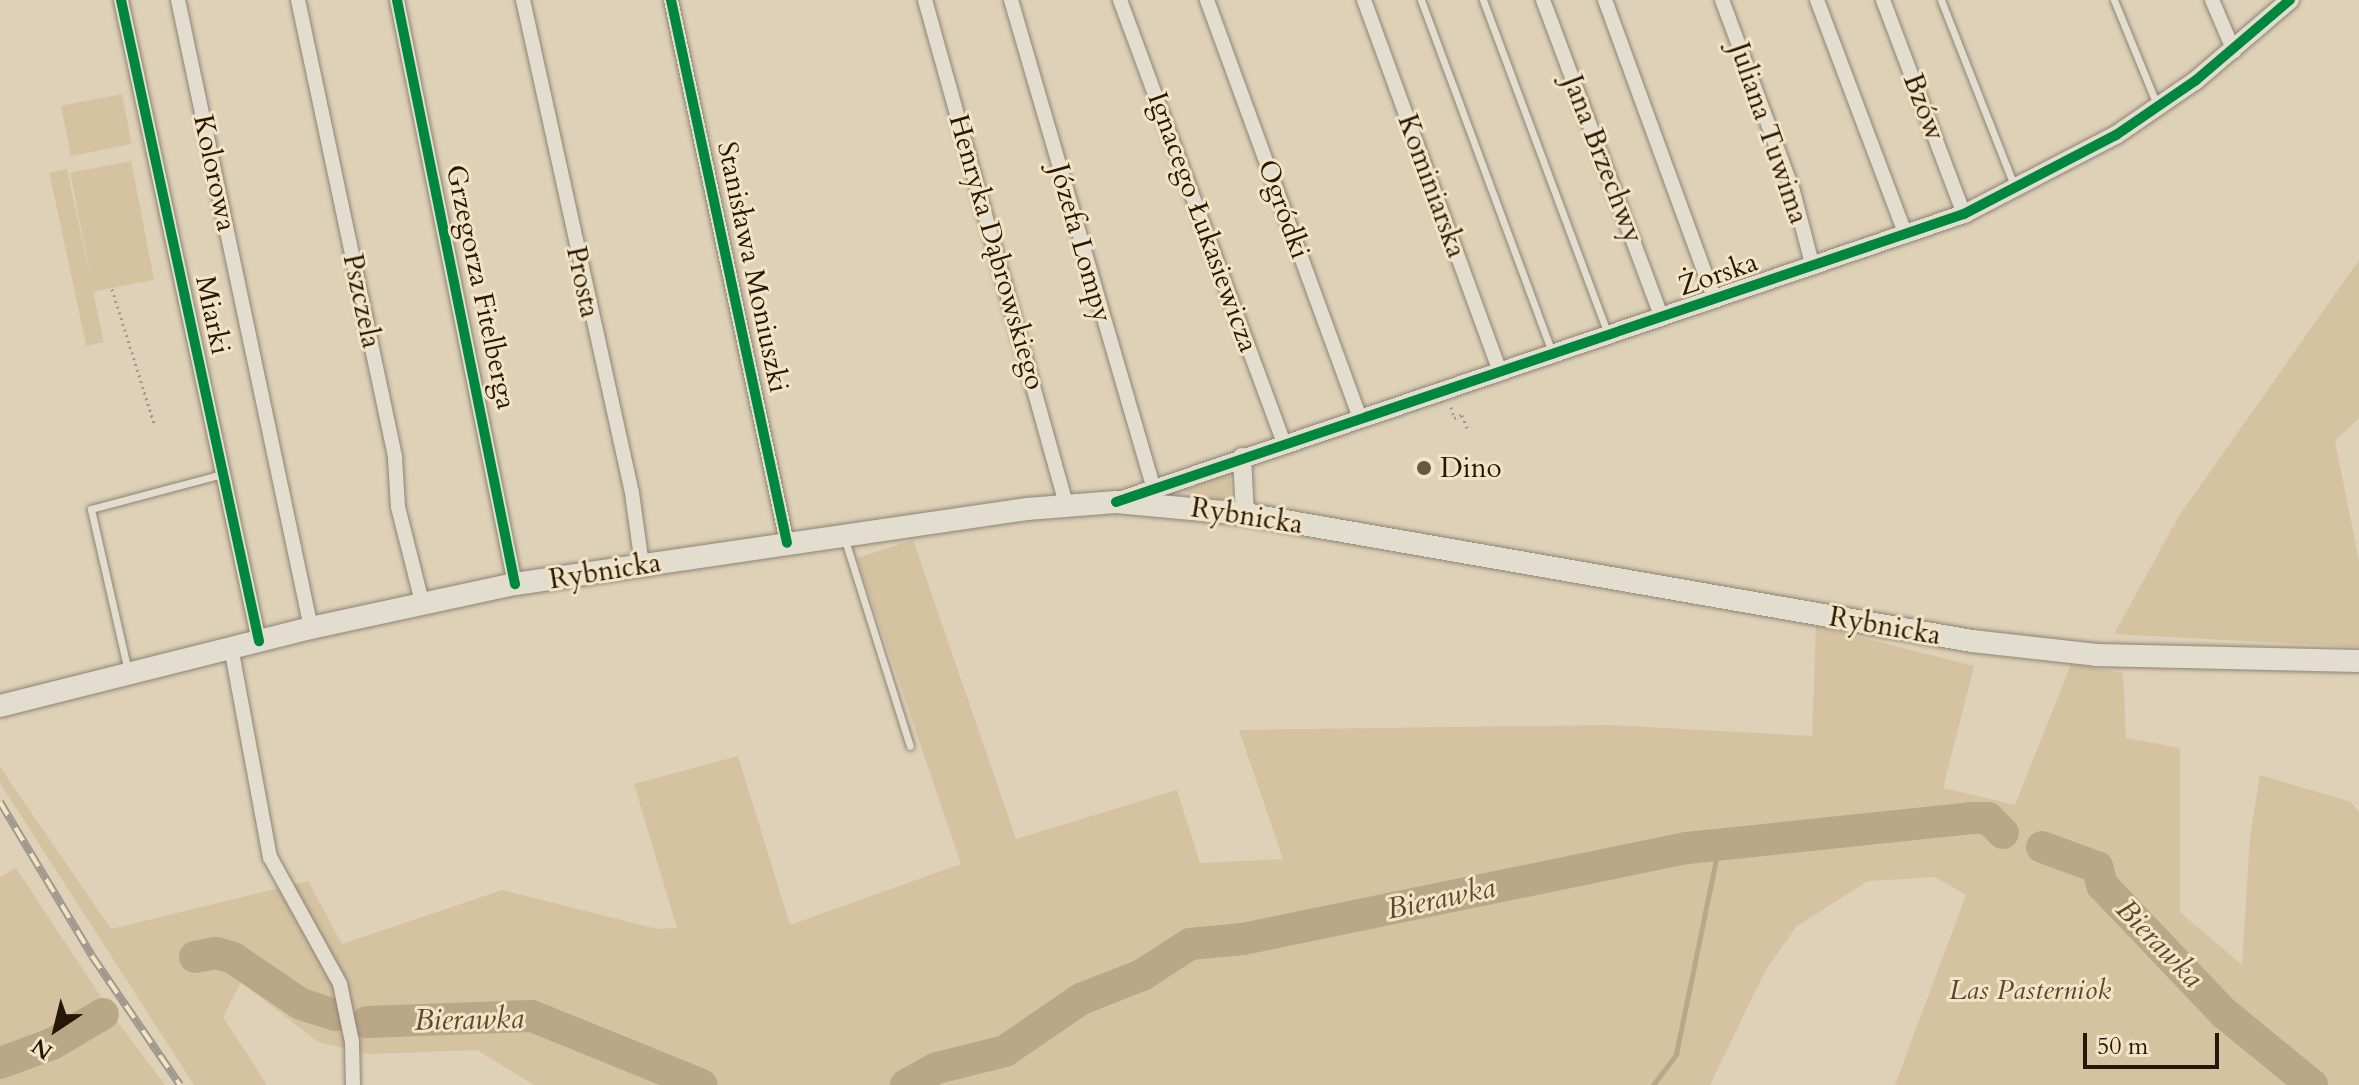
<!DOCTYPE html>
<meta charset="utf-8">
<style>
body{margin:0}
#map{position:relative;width:2359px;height:1085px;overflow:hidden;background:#ded1b7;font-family:Cardo,serif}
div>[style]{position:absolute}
.green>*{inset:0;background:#d4c2a0;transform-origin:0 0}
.stream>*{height:5px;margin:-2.5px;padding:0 2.5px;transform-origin:2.5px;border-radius:2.5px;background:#baa787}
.river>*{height:32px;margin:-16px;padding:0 16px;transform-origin:16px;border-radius:16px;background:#baa787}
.path>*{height:3px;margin-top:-1.5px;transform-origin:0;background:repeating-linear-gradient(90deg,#9f998e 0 2px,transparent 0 6px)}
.roads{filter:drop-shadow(0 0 2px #8d8474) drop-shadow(0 0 2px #8d8474)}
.service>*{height:7px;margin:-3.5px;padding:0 3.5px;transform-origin:3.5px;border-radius:3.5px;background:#e3ddd0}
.minor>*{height:14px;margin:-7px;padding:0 7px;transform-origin:7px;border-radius:7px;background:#e3ddd0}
.tertiary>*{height:18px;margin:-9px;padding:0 9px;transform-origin:9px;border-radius:9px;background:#e3ddd0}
.secondary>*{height:22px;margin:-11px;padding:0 11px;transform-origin:11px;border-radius:11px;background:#e3ddd0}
.rail>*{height:8px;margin-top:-4px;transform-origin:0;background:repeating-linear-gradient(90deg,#f3e4c6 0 15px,#9f998e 0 30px);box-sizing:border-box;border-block:2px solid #9f998e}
.cycleway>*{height:10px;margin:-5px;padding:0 5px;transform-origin:5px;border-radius:5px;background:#00873e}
.dots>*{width:22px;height:22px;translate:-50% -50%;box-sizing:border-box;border:4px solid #f3e4c6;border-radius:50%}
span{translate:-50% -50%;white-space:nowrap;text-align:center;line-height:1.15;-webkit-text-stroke:6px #f3e4c6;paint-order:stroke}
.street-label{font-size:28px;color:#271709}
.poi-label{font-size:28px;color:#271709}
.left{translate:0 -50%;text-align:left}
.park-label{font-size:28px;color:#584731;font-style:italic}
.water-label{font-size:30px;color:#5b4933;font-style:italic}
.north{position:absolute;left:16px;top:989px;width:80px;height:80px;-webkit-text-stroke:6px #f3e4c6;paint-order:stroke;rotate:215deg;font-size:22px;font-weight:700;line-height:32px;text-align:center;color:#271709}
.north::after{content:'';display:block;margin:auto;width:28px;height:36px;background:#271709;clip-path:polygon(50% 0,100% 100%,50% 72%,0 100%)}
.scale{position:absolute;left:2083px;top:1033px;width:136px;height:36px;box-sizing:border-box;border:4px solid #271709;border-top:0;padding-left:10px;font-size:24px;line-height:28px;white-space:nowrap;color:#271709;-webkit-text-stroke:6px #f3e4c6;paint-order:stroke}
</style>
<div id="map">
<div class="green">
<div style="left:122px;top:94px;width:51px;height:62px;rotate:79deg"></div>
<div style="left:131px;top:161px;width:121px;height:62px;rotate:79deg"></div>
<div style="left:67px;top:169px;width:177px;height:18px;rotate:78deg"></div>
<div style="clip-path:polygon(2359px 260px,2359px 418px,2335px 441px,2359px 561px,2359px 647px,2114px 634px,2179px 516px)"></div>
<div style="clip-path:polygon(1230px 473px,1231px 501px,1183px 491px)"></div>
<div style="clip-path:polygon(913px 540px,1016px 839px,1177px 790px,1200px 863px,1283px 859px,1239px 730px,1609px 725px,1812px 736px,1816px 626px,1974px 666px,1943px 788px,2015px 805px,2071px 664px,2123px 673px,2126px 738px,2180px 748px,2180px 912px,2242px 965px,2250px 837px,2260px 775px,2351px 802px,2359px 812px,2359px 1085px,1895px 1085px,1966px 895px,1935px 877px,1868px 881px,1797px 926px,1765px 971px,1710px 1085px,534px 1085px,477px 1050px,368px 1054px,318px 1042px,241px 982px,223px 1017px,267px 1085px,194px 1085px,0 783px,0 767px,111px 929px,308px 881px,342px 944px,502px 890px,657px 929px,677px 928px,634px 784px,738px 756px,790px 925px,961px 864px,857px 558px)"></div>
<div style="clip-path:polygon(16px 868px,115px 1018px,165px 1085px,0 1085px,0 877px)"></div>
</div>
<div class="stream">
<div style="left:1653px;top:1085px;width:39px;rotate:-53deg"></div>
<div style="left:1676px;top:1054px;width:213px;rotate:-78.4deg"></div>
</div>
<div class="river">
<div style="left:2042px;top:847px;width:59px;rotate:20deg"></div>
<div style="left:2097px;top:867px;width:19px;rotate:74deg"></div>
<div style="left:2102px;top:885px;width:177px;rotate:46.4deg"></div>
<div style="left:2224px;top:1013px;width:114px;rotate:39.3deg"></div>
<div style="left:195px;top:957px;width:21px;rotate:-11deg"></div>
<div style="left:216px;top:953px;width:18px;rotate:16deg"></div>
<div style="left:233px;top:958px;width:82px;rotate:34.1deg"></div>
<div style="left:301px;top:1004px;width:36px;rotate:18deg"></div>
<div style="left:367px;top:1022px;width:165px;rotate:-2.1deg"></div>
<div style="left:532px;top:1016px;width:183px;rotate:22.1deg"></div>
<div style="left:0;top:1063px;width:55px;rotate:-20.1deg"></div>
<div style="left:52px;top:1044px;width:59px;rotate:-30.5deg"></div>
<div style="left:906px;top:1085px;width:35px;rotate:-29deg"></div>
<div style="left:937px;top:1068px;width:70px;rotate:-14deg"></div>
<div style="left:1005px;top:1051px;width:92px;rotate:-34.4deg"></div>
<div style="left:1081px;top:999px;width:66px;rotate:-21.5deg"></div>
<div style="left:1142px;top:975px;width:57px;rotate:-32.9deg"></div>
<div style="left:1190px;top:944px;width:53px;rotate:-5.4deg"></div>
<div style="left:1243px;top:939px;width:453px;rotate:-11.6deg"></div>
<div style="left:1687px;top:848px;width:286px;rotate:-6deg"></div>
<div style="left:1971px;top:818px;width:17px"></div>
<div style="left:1988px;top:818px;width:21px;rotate:45deg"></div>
</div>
<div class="path">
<div style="left:112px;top:289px;width:140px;rotate:72.6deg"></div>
<div style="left:1451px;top:407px;width:11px;rotate:75deg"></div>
<div style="left:1454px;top:418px;width:9px;rotate:-21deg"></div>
<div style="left:1462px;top:415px;width:14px;rotate:69deg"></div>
</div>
<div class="roads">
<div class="service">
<div style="left:1421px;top:0;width:377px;rotate:69.6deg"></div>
<div style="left:1483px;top:0;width:357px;rotate:69.5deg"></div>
<div style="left:1941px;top:0;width:202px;rotate:68.5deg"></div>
<div style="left:2114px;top:0;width:113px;rotate:67.7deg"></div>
<div style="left:844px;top:537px;width:219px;rotate:72.5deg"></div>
<div style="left:128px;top:671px;width:166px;rotate:-102.9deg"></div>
<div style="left:91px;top:509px;width:137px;rotate:-14.9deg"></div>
</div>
<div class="minor">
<div style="left:121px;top:0;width:656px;rotate:77.85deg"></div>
<div style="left:178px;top:0;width:642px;rotate:78.04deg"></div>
<div style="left:298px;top:0;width:468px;rotate:78deg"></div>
<div style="left:395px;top:458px;width:49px;rotate:86.5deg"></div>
<div style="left:398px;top:507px;width:98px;rotate:75.8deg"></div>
<div style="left:397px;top:0;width:596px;rotate:78.58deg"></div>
<div style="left:523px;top:0;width:505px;rotate:77.53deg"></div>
<div style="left:632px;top:493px;width:73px;rotate:82.1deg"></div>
<div style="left:671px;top:0;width:555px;rotate:77.94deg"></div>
<div style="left:925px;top:0;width:523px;rotate:74.37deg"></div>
<div style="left:1011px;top:0;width:506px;rotate:73.71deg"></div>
<div style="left:1120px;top:0;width:472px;rotate:69.7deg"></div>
<div style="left:1207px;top:0;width:445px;rotate:69.9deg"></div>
<div style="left:1364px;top:0;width:395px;rotate:69.9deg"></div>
<div style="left:1543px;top:0;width:340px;rotate:69.5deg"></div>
<div style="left:1605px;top:0;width:320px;rotate:69.9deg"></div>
<div style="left:1722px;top:0;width:204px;rotate:69.6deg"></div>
<div style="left:1793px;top:191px;width:79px;rotate:75.3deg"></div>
<div style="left:1817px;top:0;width:252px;rotate:69.3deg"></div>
<div style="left:1883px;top:0;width:229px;rotate:69.3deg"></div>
<div style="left:2212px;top:0;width:56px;rotate:66.7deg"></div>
<div style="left:231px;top:647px;width:214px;rotate:79.5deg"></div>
<div style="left:270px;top:857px;width:145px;rotate:61.1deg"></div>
<div style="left:340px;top:984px;width:59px;rotate:78.3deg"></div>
<div style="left:352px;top:1042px;width:43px;rotate:88.7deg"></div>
</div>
<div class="tertiary">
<div style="left:1242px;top:457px;width:57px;rotate:87deg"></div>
<div style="left:1116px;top:502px;width:896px;rotate:-18.76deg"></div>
<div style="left:1964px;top:214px;width:171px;rotate:-27.5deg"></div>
<div style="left:2116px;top:135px;width:96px;rotate:-34.4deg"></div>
<div style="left:2195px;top:81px;width:125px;rotate:-40.5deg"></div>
</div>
<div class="secondary">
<div style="left:0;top:706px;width:321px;rotate:-14.1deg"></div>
<div style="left:311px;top:628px;width:209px;rotate:-12.2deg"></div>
<div style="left:515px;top:584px;width:517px;rotate:-8.33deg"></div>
<div style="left:1027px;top:509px;width:89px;rotate:-4.5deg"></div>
<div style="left:1116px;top:502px;width:130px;rotate:5.3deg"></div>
<div style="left:1245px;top:514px;width:738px;rotate:9.91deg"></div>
<div style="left:1972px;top:641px;width:125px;rotate:6.4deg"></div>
<div style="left:2096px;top:655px;width:263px;rotate:1.3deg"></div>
</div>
</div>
<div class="rail">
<div style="left:0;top:802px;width:179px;rotate:59.1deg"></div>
<div style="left:92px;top:956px;width:156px;rotate:55.7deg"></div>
</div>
<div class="cycleway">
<div style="left:121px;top:0;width:656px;rotate:77.85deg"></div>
<div style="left:397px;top:0;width:596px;rotate:78.58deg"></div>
<div style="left:671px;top:0;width:555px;rotate:77.94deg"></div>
<div style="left:1116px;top:502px;width:896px;rotate:-18.76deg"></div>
<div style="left:1964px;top:214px;width:171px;rotate:-27.5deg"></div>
<div style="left:2116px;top:135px;width:96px;rotate:-34.4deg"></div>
<div style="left:2195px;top:81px;width:125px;rotate:-40.5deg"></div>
</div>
<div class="dots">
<div style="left:1424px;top:468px;background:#675846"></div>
</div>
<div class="street-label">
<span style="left:1924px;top:107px;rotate:69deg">Bzów</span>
<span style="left:1769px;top:133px;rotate:71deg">Juliana Tuwima</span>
<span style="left:1603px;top:159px;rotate:69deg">Jana Brzechwy</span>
<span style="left:215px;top:173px;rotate:78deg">Kolorowa</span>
<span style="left:1432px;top:186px;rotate:70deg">Kominiarska</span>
<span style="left:1284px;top:209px;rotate:70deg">Ogródki</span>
<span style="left:1203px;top:222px;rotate:70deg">Ignacego Łukasiewicza</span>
<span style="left:1081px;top:243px;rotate:74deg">Józefa Lompy</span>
<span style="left:997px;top:252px;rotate:74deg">Henryka Dąbrowskiego</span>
<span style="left:753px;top:267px;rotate:78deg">Stanisława Moniuszki</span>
<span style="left:1718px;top:274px;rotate:-19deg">Żorska</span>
<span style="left:583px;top:282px;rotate:78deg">Prosta</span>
<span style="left:481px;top:287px;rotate:78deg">Grzegorza Fitelberga</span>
<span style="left:362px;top:301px;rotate:78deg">Pszczela</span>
<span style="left:213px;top:315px;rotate:78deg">Miarki</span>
<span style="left:1247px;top:516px;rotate:9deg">Rybnicka</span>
<span style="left:605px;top:571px;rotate:-9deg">Rybnicka</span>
<span style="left:1885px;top:626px;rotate:10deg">Rybnicka</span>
</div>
<div class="poi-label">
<span class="left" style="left:1440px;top:468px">Dino</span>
</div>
<div class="park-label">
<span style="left:2030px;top:990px">Las Pasterniok</span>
</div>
<div class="water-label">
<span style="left:1441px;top:899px;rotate:-12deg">Bierawka</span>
<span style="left:2159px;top:944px;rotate:46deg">Bierawka</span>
<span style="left:469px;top:1020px;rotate:-1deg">Bierawka</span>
</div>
<div class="north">N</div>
<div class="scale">50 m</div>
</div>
